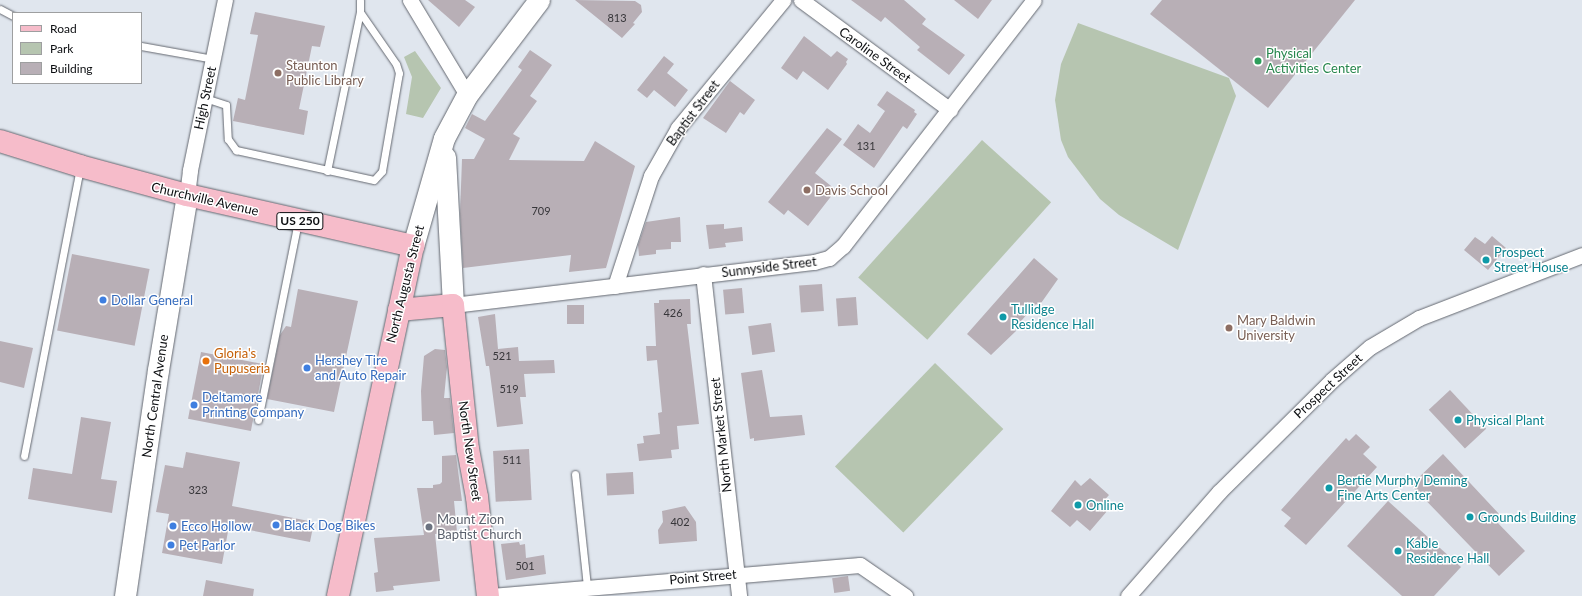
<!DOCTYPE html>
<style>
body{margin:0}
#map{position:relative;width:1582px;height:596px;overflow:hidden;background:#e0e6ee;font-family:Lato,sans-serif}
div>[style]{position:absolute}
.green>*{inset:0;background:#b6c5b0;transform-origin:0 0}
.building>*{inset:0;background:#b8afb6;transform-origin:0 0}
.roads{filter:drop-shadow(0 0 1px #646870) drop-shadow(0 0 1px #646870)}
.lane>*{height:7px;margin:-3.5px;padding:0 3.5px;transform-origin:3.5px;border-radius:3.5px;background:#fff}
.street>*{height:15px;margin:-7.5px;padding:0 7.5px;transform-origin:7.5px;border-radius:7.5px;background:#fff}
.secondary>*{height:21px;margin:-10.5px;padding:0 10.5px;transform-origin:10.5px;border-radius:10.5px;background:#fff}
.primary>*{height:22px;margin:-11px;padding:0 11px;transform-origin:11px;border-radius:11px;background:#f6bcca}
.dots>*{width:11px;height:11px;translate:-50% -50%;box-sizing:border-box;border:2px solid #fff;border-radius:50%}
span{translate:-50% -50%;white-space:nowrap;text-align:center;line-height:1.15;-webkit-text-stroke:3px #fff;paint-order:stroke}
.number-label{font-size:11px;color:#37363a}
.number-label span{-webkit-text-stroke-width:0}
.shield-label span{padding:1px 3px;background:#fff;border:1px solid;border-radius:3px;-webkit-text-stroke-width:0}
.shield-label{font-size:12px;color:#0c0e11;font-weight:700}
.leisure-label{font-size:13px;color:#27864d}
.left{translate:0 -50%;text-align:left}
.street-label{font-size:13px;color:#0c0e11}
.education-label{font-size:13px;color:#785e54}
.culture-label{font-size:13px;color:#0d838f}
.shop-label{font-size:13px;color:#366cbe}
.food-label{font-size:13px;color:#c56008}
.worship-label{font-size:13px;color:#5b616d}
.legend{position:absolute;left:12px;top:12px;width:130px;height:72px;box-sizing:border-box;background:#fff;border:1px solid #9e9fa0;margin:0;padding:5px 7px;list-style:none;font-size:12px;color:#0c0e11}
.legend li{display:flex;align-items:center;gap:8px;height:20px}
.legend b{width:20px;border:1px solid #9e9fa0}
</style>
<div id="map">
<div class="green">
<div style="clip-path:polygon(1078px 23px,1229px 78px,1236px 96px,1178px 250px,1119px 215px,1100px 199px,1068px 157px,1061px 140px,1055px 100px,1061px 64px)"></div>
<div style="clip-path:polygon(415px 51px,441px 88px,423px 118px,406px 114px,412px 77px,404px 57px)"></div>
<div style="left:982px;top:140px;width:93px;height:185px;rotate:42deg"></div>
<div style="left:935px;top:363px;width:95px;height:144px;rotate:44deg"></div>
</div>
<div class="building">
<div style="clip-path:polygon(428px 0,465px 0,475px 7px,459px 27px)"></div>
<div style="clip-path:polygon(575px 0,635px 1px,641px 5px,642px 12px,633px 23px,635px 24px,622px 38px)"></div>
<div style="clip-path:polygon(851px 0,904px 0,926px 19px,922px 24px,965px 55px,949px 75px,917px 50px,920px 47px,885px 17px,881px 22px)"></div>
<div style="clip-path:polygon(954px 0,992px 0,978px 19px)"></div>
<div style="clip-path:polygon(1162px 0,1355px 0,1268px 108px,1150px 14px)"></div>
<div style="clip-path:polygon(255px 12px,325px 26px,320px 47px,312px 46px,299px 109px,308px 111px,304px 135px,233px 121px,238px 98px,245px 100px,258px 35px,250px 34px)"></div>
<div style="clip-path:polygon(804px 36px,831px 57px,837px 51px,848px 59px,846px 62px,847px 64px,828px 90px,803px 71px,797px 80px,781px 68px)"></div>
<div style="clip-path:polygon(530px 50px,552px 65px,530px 96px,537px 101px,513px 134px,520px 138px,509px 160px,584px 161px,595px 141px,635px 166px,606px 268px,569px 272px,571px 255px,463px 268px,460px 214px,462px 159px,474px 159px,485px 139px,465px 128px,472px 114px,485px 121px,522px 70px,518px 67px)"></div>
<div style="clip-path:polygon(664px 56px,674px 64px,667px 73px,688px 90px,675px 107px,654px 90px,647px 98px,637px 90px)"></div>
<div style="clip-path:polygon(730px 81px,755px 100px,744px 115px,740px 112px,726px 133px,703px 118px)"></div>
<div style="clip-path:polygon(887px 91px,915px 110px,914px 112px,917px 114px,907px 129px,903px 126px,874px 168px,843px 145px,858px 124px,870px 133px,885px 111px,877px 105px)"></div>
<div style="clip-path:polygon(827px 128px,842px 139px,815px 173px,836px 190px,808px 226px,788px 210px,784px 215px,768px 202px)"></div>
<div style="clip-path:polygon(680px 217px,681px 242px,671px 242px,671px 249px,656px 250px,656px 254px,639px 256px,638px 245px,646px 222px)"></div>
<div style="clip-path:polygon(724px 224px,724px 229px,742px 227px,743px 241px,725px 243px,726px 247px,709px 249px,706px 225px)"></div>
<div style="clip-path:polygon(1492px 236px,1506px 248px,1488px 270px,1464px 250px,1475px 237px,1485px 244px)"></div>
<div style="left:72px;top:254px;width:79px;height:78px;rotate:11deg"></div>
<div style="clip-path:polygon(1034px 258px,1058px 279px,1039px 306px,1036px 304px,1014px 329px,1016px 331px,991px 355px,967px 334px)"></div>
<div style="left:822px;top:284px;width:27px;height:23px;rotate:86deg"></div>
<div style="left:742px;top:288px;width:25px;height:19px;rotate:85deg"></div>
<div style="clip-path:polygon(298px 289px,358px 301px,334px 412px,267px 399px,280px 335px,286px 326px,291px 327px)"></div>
<div style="left:856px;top:297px;width:28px;height:20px;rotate:86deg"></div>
<div style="clip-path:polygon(690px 299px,691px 324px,687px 324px,699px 424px,677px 426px,679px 449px,671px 450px,672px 458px,639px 461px,637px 444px,644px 443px,643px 436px,660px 434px,658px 413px,662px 412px,657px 360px,647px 361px,646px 346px,656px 346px,654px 303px,659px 303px,659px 300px)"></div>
<div style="left:567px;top:305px;width:17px;height:19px"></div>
<div style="clip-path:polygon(495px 314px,498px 349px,518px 347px,519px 361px,554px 360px,555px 373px,524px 374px,526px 397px,520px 397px,523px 424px,497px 427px,489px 366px,486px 366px,478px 317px)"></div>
<div style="left:771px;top:323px;width:29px;height:23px;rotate:82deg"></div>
<div style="clip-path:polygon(0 341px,33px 348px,24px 388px,0 382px)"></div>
<div style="clip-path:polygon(435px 349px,445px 350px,447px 367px,444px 398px,450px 398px,454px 433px,434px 435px,433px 421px,422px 421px,421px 391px,424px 356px)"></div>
<div style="left:201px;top:352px;width:64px;height:68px;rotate:11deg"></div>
<div style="clip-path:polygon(762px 370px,770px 417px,802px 415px,805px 435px,754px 441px,754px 438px,750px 439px,741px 373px)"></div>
<div style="left:1450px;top:390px;width:53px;height:29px;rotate:47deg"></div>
<div style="clip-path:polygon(81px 417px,111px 422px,101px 479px,117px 481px,112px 513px,28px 499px,33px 468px,72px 474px)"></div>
<div style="clip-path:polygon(1356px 434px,1370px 447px,1363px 454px,1377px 467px,1306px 545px,1284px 526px,1291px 518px,1281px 510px,1346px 438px,1349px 441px)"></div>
<div style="left:529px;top:449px;width:51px;height:36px;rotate:87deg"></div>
<div style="clip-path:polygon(186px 452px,240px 462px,232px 506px,314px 522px,310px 542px,229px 526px,222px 564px,162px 553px,169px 514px,156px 512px,165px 465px,183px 468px)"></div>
<div style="clip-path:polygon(1443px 454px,1500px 515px,1495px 520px,1525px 551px,1499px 576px,1411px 485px)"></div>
<div style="clip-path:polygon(456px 455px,462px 501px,454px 501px,457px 532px,435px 534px,440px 581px,393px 586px,394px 590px,376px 592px,374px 573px,378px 572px,374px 538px,424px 535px,417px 488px,433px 488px,433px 485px,440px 484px,442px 482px,442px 456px)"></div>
<div style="left:633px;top:472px;width:22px;height:27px;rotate:87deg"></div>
<div style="clip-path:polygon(1090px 478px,1109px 495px,1101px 504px,1108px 510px,1090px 531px,1077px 520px,1070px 527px,1051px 511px,1075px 480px,1081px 486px)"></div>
<div style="clip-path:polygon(1388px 501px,1461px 567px,1434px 596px,1402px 596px,1347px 546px)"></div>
<div style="clip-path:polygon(685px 506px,696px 522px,697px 541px,659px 544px,658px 530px,663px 522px,662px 511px)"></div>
<div style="clip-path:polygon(519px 542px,520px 545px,525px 544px,526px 558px,544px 555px,546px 574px,506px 580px,501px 544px)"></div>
<div style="left:848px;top:576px;width:15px;height:16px;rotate:82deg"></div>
<div style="clip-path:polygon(206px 580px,254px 589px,253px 596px,203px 596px)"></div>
</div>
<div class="roads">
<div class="lane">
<div style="left:0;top:9px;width:15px;rotate:28deg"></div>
<div style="left:141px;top:46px;width:73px;rotate:10.2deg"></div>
<div style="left:205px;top:98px;width:22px;rotate:18deg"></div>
<div style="left:226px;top:105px;width:34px;rotate:87deg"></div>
<div style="left:228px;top:139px;width:14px;rotate:54deg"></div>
<div style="left:236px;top:150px;width:141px;rotate:12.3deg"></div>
<div style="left:374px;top:180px;width:12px;rotate:-48deg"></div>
<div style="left:382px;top:171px;width:99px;rotate:-80.2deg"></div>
<div style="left:399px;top:73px;width:9px;rotate:-108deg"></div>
<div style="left:396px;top:64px;width:63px;rotate:-124.7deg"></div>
<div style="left:360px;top:12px;width:12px;rotate:-90deg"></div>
<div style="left:327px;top:171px;width:162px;rotate:-78.3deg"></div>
<div style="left:258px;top:420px;width:202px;rotate:-78.6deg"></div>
<div style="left:24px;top:456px;width:293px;rotate:-79deg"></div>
<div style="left:575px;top:474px;width:113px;rotate:83.9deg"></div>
</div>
<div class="street">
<div style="left:410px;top:0;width:111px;rotate:59deg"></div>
<div style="left:801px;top:0;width:185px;rotate:36.4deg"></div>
<div style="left:187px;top:195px;width:25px;rotate:-83deg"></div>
<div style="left:190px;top:170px;width:174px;rotate:-78.4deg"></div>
<div style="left:703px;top:274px;width:324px;rotate:83.6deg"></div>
<div style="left:615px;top:286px;width:116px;rotate:-71.9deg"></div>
<div style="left:651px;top:176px;width:55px;rotate:-60.6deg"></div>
<div style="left:678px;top:128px;width:166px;rotate:-50.6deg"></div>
<div style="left:453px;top:305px;width:364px;rotate:-6.8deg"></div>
<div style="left:814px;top:262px;width:16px;rotate:-15deg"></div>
<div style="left:829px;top:258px;width:18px;rotate:-41deg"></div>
<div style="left:843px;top:246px;width:311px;rotate:-52.2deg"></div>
<div style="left:491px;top:596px;width:370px;rotate:-4.8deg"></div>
<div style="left:860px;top:565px;width:55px;rotate:34.6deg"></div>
<div style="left:1128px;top:596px;width:138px;rotate:-48.8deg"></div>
<div style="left:1219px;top:492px;width:159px;rotate:-44.7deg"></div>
<div style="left:1332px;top:380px;width:50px;rotate:-41deg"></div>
<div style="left:1370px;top:347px;width:57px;rotate:-30.6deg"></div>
<div style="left:1419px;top:318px;width:175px;rotate:-21.1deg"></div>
</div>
<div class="secondary">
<div style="left:445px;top:157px;width:148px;rotate:86.9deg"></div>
<div style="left:413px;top:246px;width:112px;rotate:-74deg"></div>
<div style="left:444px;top:138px;width:49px;rotate:-61.9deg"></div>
<div style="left:467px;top:95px;width:119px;rotate:-52.8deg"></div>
<div style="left:125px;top:596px;width:228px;rotate:-81.7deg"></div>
<div style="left:158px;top:370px;width:177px;rotate:-80.6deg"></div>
</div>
<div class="primary">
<div style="left:0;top:141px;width:84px;rotate:17.4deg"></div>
<div style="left:80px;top:166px;width:111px;rotate:15.2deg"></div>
<div style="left:187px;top:195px;width:232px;rotate:12.7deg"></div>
<div style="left:413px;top:246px;width:358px;rotate:102.1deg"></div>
<div style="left:399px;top:310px;width:54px;rotate:-5.3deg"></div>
<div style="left:453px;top:305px;width:145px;rotate:84.1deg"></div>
<div style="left:468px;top:449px;width:49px;rotate:79.4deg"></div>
<div style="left:477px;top:497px;width:100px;rotate:83.7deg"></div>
</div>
</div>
<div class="dots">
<div style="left:1258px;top:61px;background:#2e9e5b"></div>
<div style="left:278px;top:73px;background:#8d6e63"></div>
<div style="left:807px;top:190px;background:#8d6e63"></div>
<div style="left:1486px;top:260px;background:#0f9aa8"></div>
<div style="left:103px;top:300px;background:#3f7fe0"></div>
<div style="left:1003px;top:317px;background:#0f9aa8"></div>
<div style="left:1229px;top:328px;background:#8d6e63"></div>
<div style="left:206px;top:361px;background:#e8710a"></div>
<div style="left:307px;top:368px;background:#3f7fe0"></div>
<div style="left:194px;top:405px;background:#3f7fe0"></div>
<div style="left:1458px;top:420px;background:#0f9aa8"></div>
<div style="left:1329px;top:488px;background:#0f9aa8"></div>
<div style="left:1078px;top:505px;background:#0f9aa8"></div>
<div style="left:1470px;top:517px;background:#0f9aa8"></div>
<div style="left:276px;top:525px;background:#3f7fe0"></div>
<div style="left:173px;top:526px;background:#3f7fe0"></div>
<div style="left:429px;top:527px;background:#6b7280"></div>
<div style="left:171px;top:545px;background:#3f7fe0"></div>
<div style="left:1398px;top:551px;background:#0f9aa8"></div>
</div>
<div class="number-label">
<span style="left:617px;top:18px">813</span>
<span style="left:866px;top:146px">131</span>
<span style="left:541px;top:211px">709</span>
<span style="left:673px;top:313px">426</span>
<span style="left:502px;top:356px">521</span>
<span style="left:509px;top:389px">519</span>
<span style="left:512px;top:460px">511</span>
<span style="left:198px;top:490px">323</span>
<span style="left:680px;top:522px">402</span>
<span style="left:525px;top:566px">501</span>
</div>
<div class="shield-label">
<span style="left:300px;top:221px">US 250</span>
</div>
<div class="leisure-label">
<span class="left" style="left:1266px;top:61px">Physical<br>Activities Center</span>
</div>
<div class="street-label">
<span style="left:875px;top:55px;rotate:36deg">Caroline Street</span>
<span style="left:205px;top:98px;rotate:-78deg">High Street</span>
<span style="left:693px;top:113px;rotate:-53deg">Baptist Street</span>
<span style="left:205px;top:199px;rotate:13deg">Churchville Avenue</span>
<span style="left:769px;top:267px;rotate:-7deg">Sunnyside Street</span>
<span style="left:405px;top:284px;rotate:-76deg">North Augusta Street</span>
<span style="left:1328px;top:386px;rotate:-43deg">Prospect Street</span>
<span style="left:155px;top:396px;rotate:-82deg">North Central Avenue</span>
<span style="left:721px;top:435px;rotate:-96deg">North Market Street</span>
<span style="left:470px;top:451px;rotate:82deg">North New Street</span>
<span style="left:703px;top:577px;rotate:-5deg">Point Street</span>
</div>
<div class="education-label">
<span class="left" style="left:286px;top:73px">Staunton<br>Public Library</span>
<span class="left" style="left:815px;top:190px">Davis School</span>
<span class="left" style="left:1237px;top:328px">Mary Baldwin<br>University</span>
</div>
<div class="culture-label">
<span class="left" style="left:1494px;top:260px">Prospect<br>Street House</span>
<span class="left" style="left:1011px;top:317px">Tullidge<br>Residence Hall</span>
<span class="left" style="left:1466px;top:420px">Physical Plant</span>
<span class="left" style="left:1337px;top:488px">Bertie Murphy Deming<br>Fine Arts Center</span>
<span class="left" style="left:1086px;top:505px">Online</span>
<span class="left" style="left:1478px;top:517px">Grounds Building</span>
<span class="left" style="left:1406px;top:551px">Kable<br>Residence Hall</span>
</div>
<div class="shop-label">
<span class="left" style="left:111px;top:300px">Dollar General</span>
<span class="left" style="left:315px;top:368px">Hershey Tire<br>and Auto Repair</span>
<span class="left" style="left:202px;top:405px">Deltamore<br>Printing Company</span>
<span class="left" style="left:284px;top:525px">Black Dog Bikes</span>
<span class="left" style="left:181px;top:526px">Ecco Hollow</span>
<span class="left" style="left:179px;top:545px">Pet Parlor</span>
</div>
<div class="food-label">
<span class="left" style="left:214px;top:361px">Gloria's<br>Pupuseria</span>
</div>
<div class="worship-label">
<span class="left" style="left:437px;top:527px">Mount Zion<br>Baptist Church</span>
</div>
<ul class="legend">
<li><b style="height:5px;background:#f6bcca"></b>Road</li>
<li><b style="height:11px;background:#b6c5b0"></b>Park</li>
<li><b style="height:11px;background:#b8afb6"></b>Building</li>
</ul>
</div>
